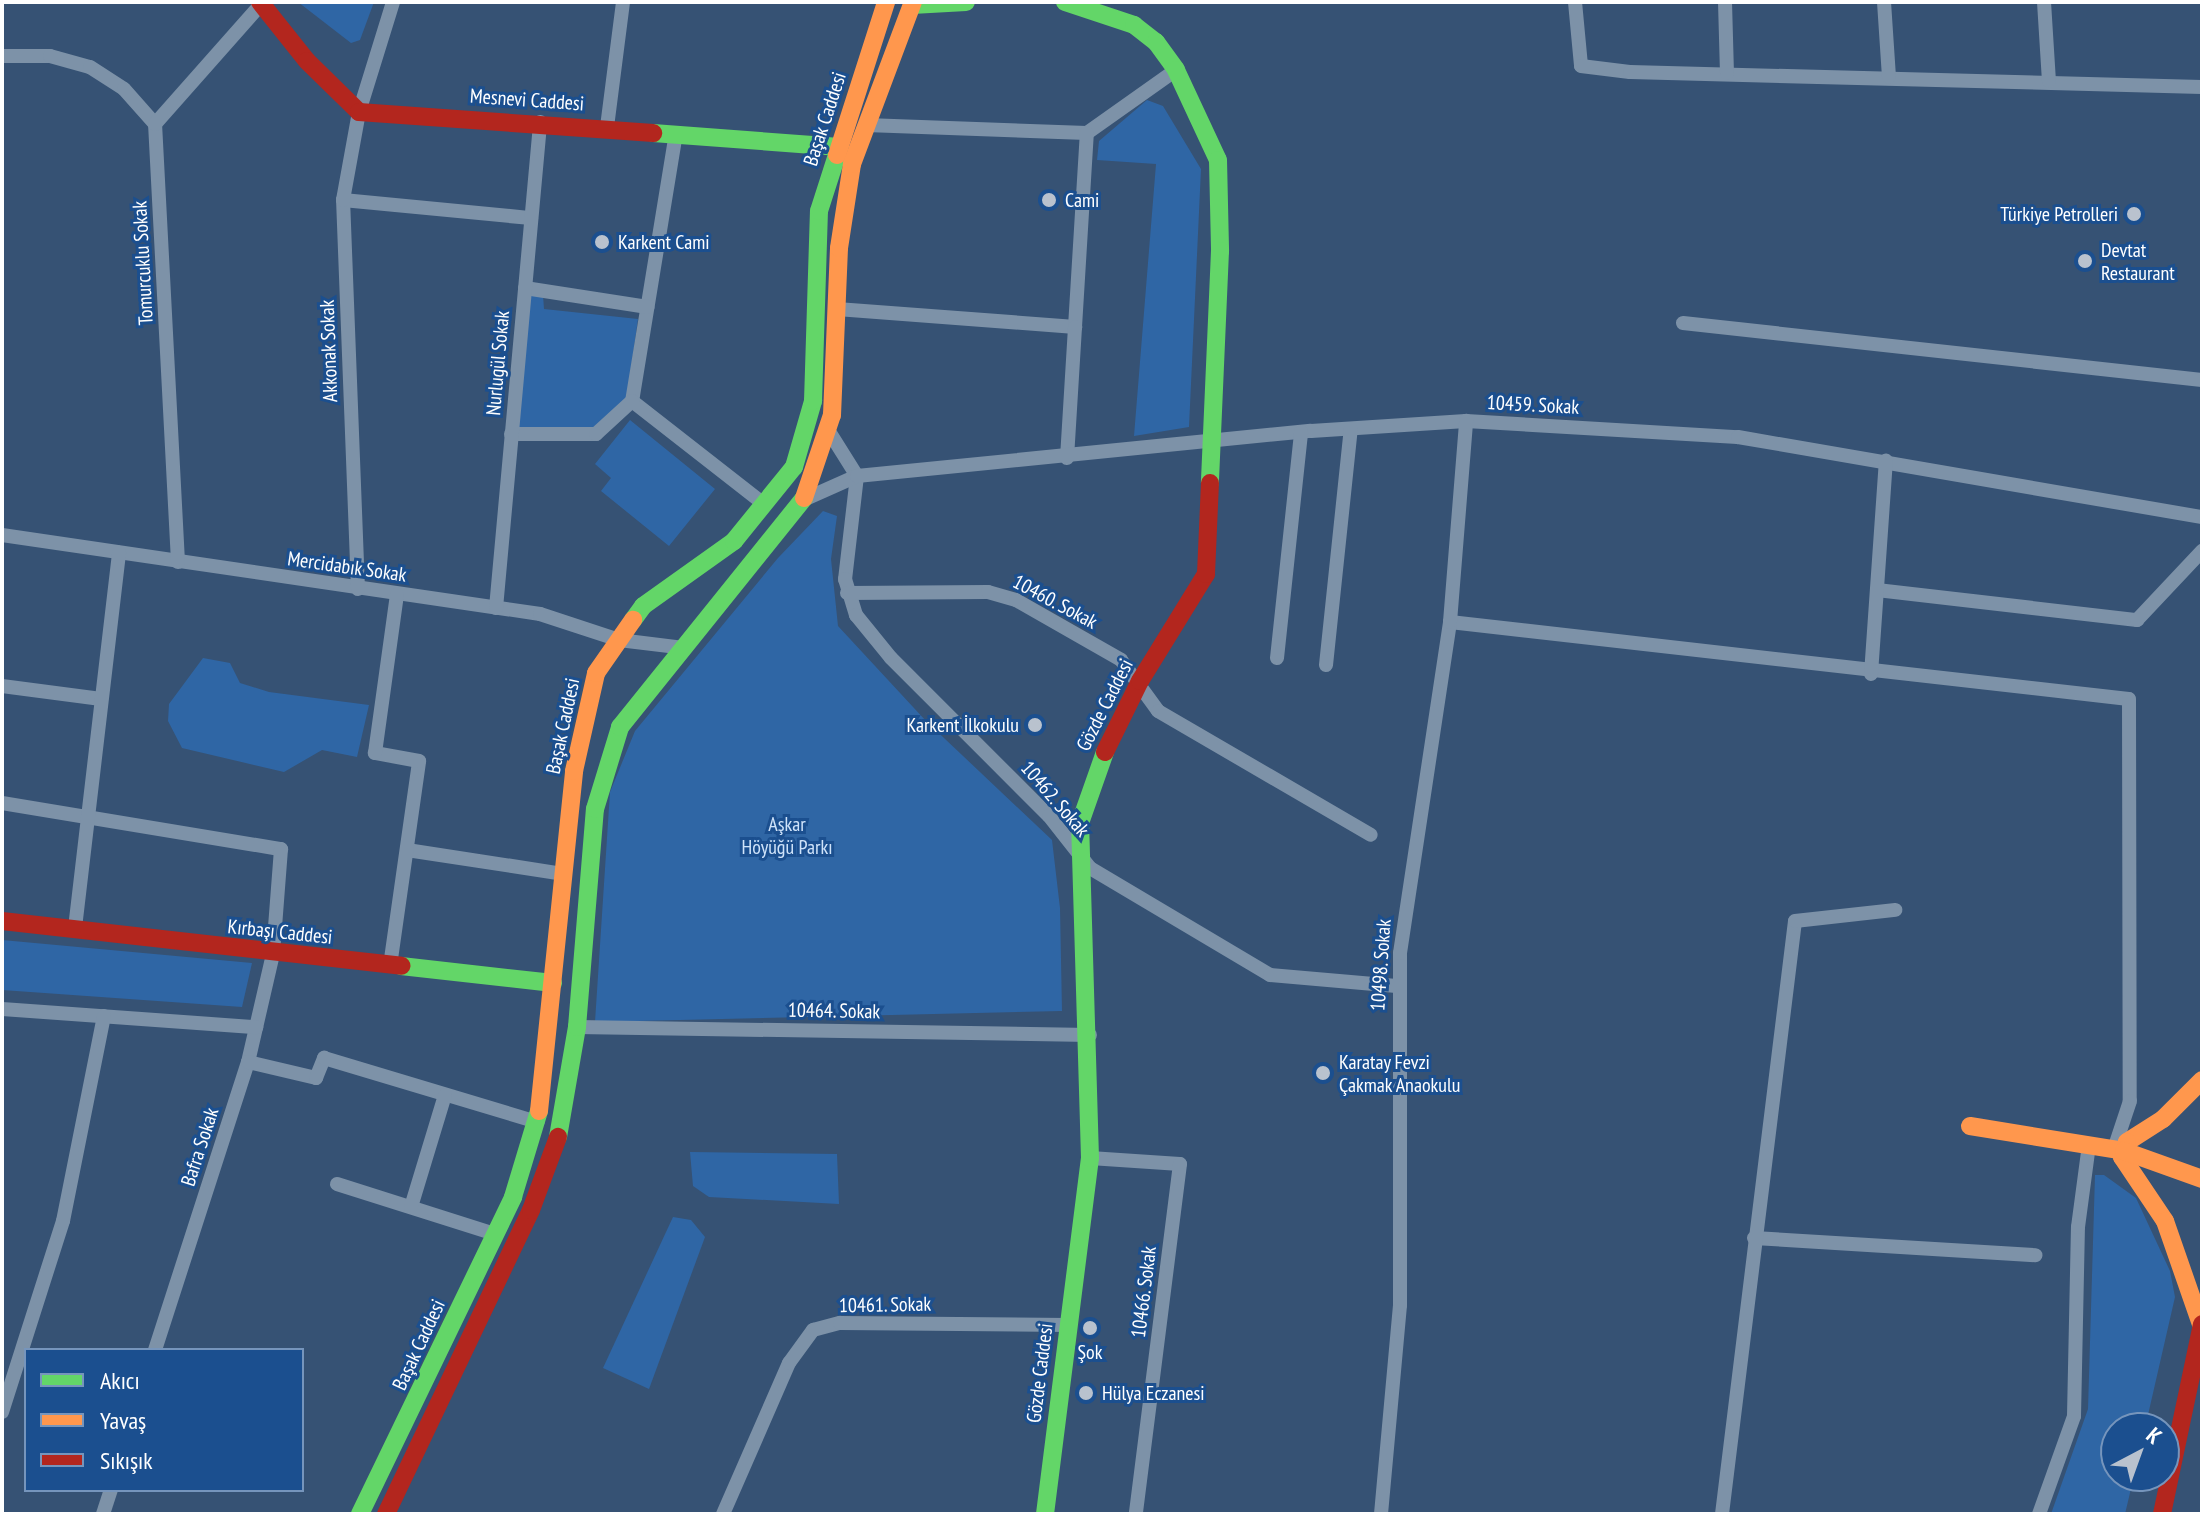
<!DOCTYPE html>
<meta charset="utf-8">
<style>
body{margin:0}
#map{position:relative;width:2204px;height:1516px;overflow:hidden;background:#365274;font-family:"PT Sans Narrow",sans-serif}
div>[style]{position:absolute}
.green>*{inset:0;background:#2f66a5}
.street>*{height:14px;margin:-7px;padding:0 7px;transform-origin:7px;border-radius:7px;background:#7d92a8}
.fast>*{height:18px;margin:-9px;padding:0 9px;transform-origin:9px;border-radius:9px;background:#63d668}
.slow>*{height:18px;margin:-9px;padding:0 9px;transform-origin:9px;border-radius:9px;background:#ff974d}
.jam>*{height:18px;margin:-9px;padding:0 9px;transform-origin:9px;border-radius:9px;background:#b3261e}
.dots>*{width:22px;height:22px;translate:-50% -50%;box-sizing:border-box;border:4px solid #1b4f8f;border-radius:50%}
span{translate:-50% -50%;white-space:nowrap;text-align:center;line-height:1.15;-webkit-text-stroke:6px #1b4f8f;paint-order:stroke}
.street-label{font-size:20px;color:#fff}
.poi-label{font-size:20px;color:#fff}
.left{translate:0 -50%;text-align:left}
.right{translate:-100% -50%;text-align:right}
.park-label{font-size:20px;color:#cfe3fa}
.frame{position:absolute;inset:0;border:4px solid #fff;pointer-events:none}
.legend{position:absolute;left:24px;top:1348px;width:280px;height:144px;box-sizing:border-box;background:#1b4f8f;border:2px solid #7695bc;margin:0;padding:10px 14px;list-style:none;font-size:24px;color:#fff}
.legend li{display:flex;align-items:center;gap:16px;height:40px}
.legend b{width:40px;border:2px solid #7695bc}
.north{position:absolute;left:2100px;top:1412px;width:80px;height:80px;box-sizing:border-box;background:#1b4f8f;border:2px solid #7695bc;border-radius:50%;rotate:41deg;font-size:22px;font-weight:700;line-height:32px;text-align:center;color:#fff}
.north::after{content:'';display:block;margin:auto;width:28px;height:36px;background:#b9c2ce;clip-path:polygon(50% 0,100% 100%,50% 72%,0 100%)}
</style>
<div id="map">
<div class="green">
<div style="clip-path:polygon(298px 2px,374px 2px,360px 40px,351px 43px)"></div>
<div style="clip-path:polygon(1147px 100px,1163px 106px,1201px 169px,1189px 427px,1134px 436px,1156px 164px,1097px 160px,1099px 141px)"></div>
<div style="clip-path:polygon(543px 295px,544px 309px,638px 319px,627px 397px,596px 428px,518px 427px,530px 296px)"></div>
<div style="clip-path:polygon(630px 420px,715px 489px,669px 546px,601px 491px,611px 478px,595px 464px)"></div>
<div style="clip-path:polygon(823px 511px,837px 516px,831px 559px,838px 626px,926px 721px,1052px 840px,1060px 908px,1062px 1011px,595px 1022px,610px 792px,635px 731px,778px 558px)"></div>
<div style="clip-path:polygon(203px 658px,230px 663px,240px 683px,269px 692px,369px 705px,357px 757px,322px 750px,284px 772px,182px 748px,168px 721px,169px 704px)"></div>
<div style="clip-path:polygon(2px 940px,252px 963px,242px 1007px,2px 990px)"></div>
<div style="clip-path:polygon(690px 1152px,837px 1154px,839px 1204px,709px 1197px,693px 1186px)"></div>
<div style="clip-path:polygon(2095px 1175px,2104px 1175px,2136px 1198px,2170px 1271px,2175px 1297px,2145px 1428px,2116px 1428px,2116px 1476px,2134px 1476px,2125px 1514px,2051px 1514px,2088px 1409px)"></div>
<div style="clip-path:polygon(673px 1217px,691px 1220px,705px 1237px,649px 1389px,603px 1368px)"></div>
</div>
<div class="street">
<div style="left:1575px;top:2px;width:64px;rotate:84.6deg"></div>
<div style="left:1581px;top:66px;width:49px;rotate:7deg"></div>
<div style="left:1630px;top:72px;width:572px;rotate:1.5deg"></div>
<div style="left:1725px;top:2px;width:71px;rotate:88.4deg"></div>
<div style="left:1884px;top:2px;width:75px;rotate:86.2deg"></div>
<div style="left:2044px;top:2px;width:79px;rotate:86.4deg"></div>
<div style="left:2px;top:56px;width:48px"></div>
<div style="left:50px;top:56px;width:41px;rotate:15.4deg"></div>
<div style="left:90px;top:67px;width:40px;rotate:32.9deg"></div>
<div style="left:124px;top:89px;width:47px;rotate:48.5deg"></div>
<div style="left:866px;top:125px;width:221px;rotate:2.1deg"></div>
<div style="left:1087px;top:133px;width:109px;rotate:-35.3deg"></div>
<div style="left:607px;top:127px;width:126px;rotate:-82.7deg"></div>
<div style="left:676px;top:133px;width:272px;rotate:99.3deg"></div>
<div style="left:632px;top:401px;width:167px;rotate:38deg"></div>
<div style="left:343px;top:200px;width:189px;rotate:5.5deg"></div>
<div style="left:525px;top:288px;width:124px;rotate:8.8deg"></div>
<div style="left:837px;top:309px;width:239px;rotate:4.3deg"></div>
<div style="left:1075px;top:327px;width:194px;rotate:-86.5deg"></div>
<div style="left:1683px;top:323px;width:522px;rotate:6.27deg"></div>
<div style="left:830px;top:433px;width:51px;rotate:57.9deg"></div>
<div style="left:511px;top:434px;width:85px"></div>
<div style="left:596px;top:434px;width:49px;rotate:-42.5deg"></div>
<div style="left:1067px;top:458px;width:131px;rotate:-86.5deg"></div>
<div style="left:857px;top:476px;width:104px;rotate:96.6deg"></div>
<div style="left:845px;top:579px;width:38px;rotate:73deg"></div>
<div style="left:856px;top:615px;width:55px;rotate:50.9deg"></div>
<div style="left:891px;top:658px;width:223px;rotate:45deg"></div>
<div style="left:1049px;top:816px;width:66px;rotate:51.7deg"></div>
<div style="left:1090px;top:868px;width:209px;rotate:30.7deg"></div>
<div style="left:1270px;top:975px;width:127px;rotate:5deg"></div>
<div style="left:803px;top:500px;width:59px;rotate:-24deg"></div>
<div style="left:857px;top:476px;width:456px;rotate:-5.7deg"></div>
<div style="left:1311px;top:431px;width:155px;rotate:-3.7deg"></div>
<div style="left:1466px;top:421px;width:272px;rotate:3.4deg"></div>
<div style="left:1738px;top:437px;width:471px;rotate:9.8deg"></div>
<div style="left:2px;top:535px;width:544px;rotate:8.35deg"></div>
<div style="left:540px;top:614px;width:83px;rotate:18.2deg"></div>
<div style="left:619px;top:640px;width:65px;rotate:7deg"></div>
<div style="left:178px;top:562px;width:439px;rotate:-93deg"></div>
<div style="left:155px;top:124px;width:163px;rotate:-48.5deg"></div>
<div style="left:358px;top:589px;width:389px;rotate:-92.2deg"></div>
<div style="left:343px;top:200px;width:89px;rotate:-79.7deg"></div>
<div style="left:359px;top:112px;width:115px;rotate:-72.8deg"></div>
<div style="left:1877px;top:590px;width:262px;rotate:6.6deg"></div>
<div style="left:2137px;top:620px;width:95px;rotate:-46.7deg"></div>
<div style="left:847px;top:593px;width:141px;rotate:-0.4deg"></div>
<div style="left:988px;top:592px;width:29px;rotate:16deg"></div>
<div style="left:1016px;top:600px;width:121px;rotate:29.7deg"></div>
<div style="left:1121px;top:660px;width:63px;rotate:54deg"></div>
<div style="left:1158px;top:711px;width:246px;rotate:30.2deg"></div>
<div style="left:496px;top:608px;width:488px;rotate:-84.8deg"></div>
<div style="left:1450px;top:622px;width:683px;rotate:6.47deg"></div>
<div style="left:2129px;top:699px;width:402px;rotate:89.9deg"></div>
<div style="left:2130px;top:1101px;width:51px;rotate:108.4deg"></div>
<div style="left:1277px;top:658px;width:227px;rotate:-83.9deg"></div>
<div style="left:1326px;top:665px;width:237px;rotate:-84deg"></div>
<div style="left:1871px;top:674px;width:214px;rotate:-86deg"></div>
<div style="left:2px;top:686px;width:100px;rotate:7.5deg"></div>
<div style="left:2px;top:803px;width:283px;rotate:9.4deg"></div>
<div style="left:281px;top:849px;width:105px;rotate:94.4deg"></div>
<div style="left:273px;top:954px;width:111px;rotate:103deg"></div>
<div style="left:248px;top:1062px;width:303px;rotate:107.9deg"></div>
<div style="left:407px;top:850px;width:159px;rotate:8.7deg"></div>
<div style="left:75px;top:928px;width:378px;rotate:-83.3deg"></div>
<div style="left:390px;top:966px;width:207px;rotate:-81.9deg"></div>
<div style="left:419px;top:761px;width:45px;rotate:-169.7deg"></div>
<div style="left:375px;top:753px;width:160px;rotate:-82.1deg"></div>
<div style="left:2px;top:1009px;width:255px;rotate:4.1deg"></div>
<div style="left:577px;top:1027px;width:513px;rotate:0.89deg"></div>
<div style="left:248px;top:1062px;width:70px;rotate:13.2deg"></div>
<div style="left:316px;top:1078px;width:22px;rotate:-68deg"></div>
<div style="left:324px;top:1058px;width:223px;rotate:16.7deg"></div>
<div style="left:1090px;top:1158px;width:90px;rotate:3.8deg"></div>
<div style="left:1180px;top:1164px;width:353px;rotate:97.2deg"></div>
<div style="left:337px;top:1184px;width:166px;rotate:17.6deg"></div>
<div style="left:411px;top:1207px;width:117px;rotate:-73.1deg"></div>
<div style="left:1754px;top:1238px;width:282px;rotate:3.5deg"></div>
<div style="left:2px;top:1412px;width:201px;rotate:-72.3deg"></div>
<div style="left:63px;top:1221px;width:209px;rotate:-78.7deg"></div>
<div style="left:103px;top:1514px;width:25px;rotate:-72deg"></div>
<div style="left:723px;top:1514px;width:165px;rotate:-66.4deg"></div>
<div style="left:789px;top:1363px;width:41px;rotate:-54deg"></div>
<div style="left:813px;top:1330px;width:28px;rotate:-15deg"></div>
<div style="left:840px;top:1323px;width:228px;rotate:0.5deg"></div>
<div style="left:1381px;top:1514px;width:210px;rotate:-84.8deg"></div>
<div style="left:1400px;top:1305px;width:352px;rotate:-90deg"></div>
<div style="left:1400px;top:953px;width:335px;rotate:-81.4deg"></div>
<div style="left:1450px;top:622px;width:202px;rotate:-85.4deg"></div>
<div style="left:1722px;top:1514px;width:597px;rotate:-82.98deg"></div>
<div style="left:1795px;top:921px;width:101px;rotate:-6.3deg"></div>
<div style="left:2039px;top:1514px;width:104px;rotate:-70.3deg"></div>
<div style="left:2074px;top:1416px;width:189px;rotate:-88.8deg"></div>
<div style="left:2078px;top:1227px;width:83px;rotate:-82.4deg"></div>
</div>
<div class="fast">
<div style="left:1065px;top:2px;width:73px;rotate:18.4deg"></div>
<div style="left:1134px;top:25px;width:28px;rotate:38deg"></div>
<div style="left:1156px;top:42px;width:34px;rotate:54deg"></div>
<div style="left:1176px;top:70px;width:99px;rotate:65deg"></div>
<div style="left:1218px;top:160px;width:91px;rotate:88.7deg"></div>
<div style="left:1220px;top:251px;width:232px;rotate:92.5deg"></div>
<div style="left:912px;top:5px;width:54px;rotate:-3.2deg"></div>
<div style="left:653px;top:133px;width:187px;rotate:4.3deg"></div>
<div style="left:633px;top:620px;width:17px;rotate:-54deg"></div>
<div style="left:643px;top:606px;width:112px;rotate:-35.5deg"></div>
<div style="left:734px;top:541px;width:95px;rotate:-51deg"></div>
<div style="left:794px;top:467px;width:69px;rotate:-73.9deg"></div>
<div style="left:813px;top:401px;width:190px;rotate:-88.2deg"></div>
<div style="left:819px;top:211px;width:59px;rotate:-72.2deg"></div>
<div style="left:401px;top:966px;width:153px;rotate:6.4deg"></div>
<div style="left:558px;top:1137px;width:112px;rotate:-80.2deg"></div>
<div style="left:577px;top:1027px;width:219px;rotate:-85.3deg"></div>
<div style="left:595px;top:809px;width:86px;rotate:-73deg"></div>
<div style="left:620px;top:727px;width:294px;rotate:-51.2deg"></div>
<div style="left:360px;top:1514px;width:352px;rotate:-64.2deg"></div>
<div style="left:513px;top:1197px;width:90px;rotate:-73.2deg"></div>
<div style="left:1045px;top:1514px;width:359px;rotate:-82.8deg"></div>
<div style="left:1090px;top:1158px;width:335px;rotate:-91.7deg"></div>
<div style="left:1080px;top:823px;width:75px;rotate:-70.6deg"></div>
</div>
<div class="slow">
<div style="left:837px;top:155px;width:161px;rotate:-72.2deg"></div>
<div style="left:804px;top:498px;width:88px;rotate:-71.4deg"></div>
<div style="left:832px;top:415px;width:167px;rotate:-87.6deg"></div>
<div style="left:839px;top:248px;width:85px;rotate:-81.2deg"></div>
<div style="left:852px;top:164px;width:173px;rotate:-69.4deg"></div>
<div style="left:2202px;top:1080px;width:55px;rotate:135deg"></div>
<div style="left:2163px;top:1119px;width:43px;rotate:147.4deg"></div>
<div style="left:2127px;top:1142px;width:16px;rotate:108deg"></div>
<div style="left:2122px;top:1157px;width:77px;rotate:56.1deg"></div>
<div style="left:2165px;top:1221px;width:112px;rotate:70.8deg"></div>
<div style="left:539px;top:1111px;width:342px;rotate:-84.1deg"></div>
<div style="left:574px;top:771px;width:100px;rotate:-77.3deg"></div>
<div style="left:596px;top:673px;width:65px;rotate:-55.1deg"></div>
<div style="left:1970px;top:1126px;width:156px;rotate:9.2deg"></div>
<div style="left:2124px;top:1151px;width:83px;rotate:19.7deg"></div>
</div>
<div class="jam">
<div style="left:260px;top:2px;width:75px;rotate:51.5deg"></div>
<div style="left:307px;top:61px;width:73px;rotate:44.4deg"></div>
<div style="left:359px;top:112px;width:295px;rotate:4.1deg"></div>
<div style="left:1105px;top:752px;width:79px;rotate:-63.8deg"></div>
<div style="left:1140px;top:681px;width:126px;rotate:-58.3deg"></div>
<div style="left:1206px;top:574px;width:91px;rotate:-87.5deg"></div>
<div style="left:2px;top:921px;width:402px;rotate:6.4deg"></div>
<div style="left:386px;top:1514px;width:337px;rotate:-64.5deg"></div>
<div style="left:531px;top:1210px;width:78px;rotate:-69.7deg"></div>
<div style="left:2162px;top:1514px;width:194px;rotate:-78.1deg"></div>
</div>
<div class="dots">
<div style="left:1049px;top:200px;background:#b9c2ce"></div>
<div style="left:2134px;top:214px;background:#b9c2ce"></div>
<div style="left:602px;top:242px;background:#b9c2ce"></div>
<div style="left:2085px;top:261px;background:#b9c2ce"></div>
<div style="left:1035px;top:725px;background:#b9c2ce"></div>
<div style="left:1323px;top:1073px;background:#b9c2ce"></div>
<div style="left:1090px;top:1328px;background:#b9c2ce"></div>
<div style="left:1086px;top:1393px;background:#b9c2ce"></div>
</div>
<div class="street-label">
<span style="left:527px;top:100px;rotate:4deg">Mesnevi Caddesi</span>
<span style="left:825px;top:119px;rotate:-72deg">Başak Caddesi</span>
<span style="left:143px;top:263px;rotate:-93deg">Tomurcuklu Sokak</span>
<span style="left:329px;top:351px;rotate:-92deg">Akkonak Sokak</span>
<span style="left:498px;top:363px;rotate:-85deg">Nurlugül Sokak</span>
<span style="left:1533px;top:405px;rotate:3deg">10459. Sokak</span>
<span style="left:347px;top:567px;rotate:8deg">Mercidabık Sokak</span>
<span style="left:1055px;top:602px;rotate:28deg">10460. Sokak</span>
<span style="left:1105px;top:705px;rotate:-63deg">Gözde Caddesi</span>
<span style="left:563px;top:726px;rotate:-78deg">Başak Caddesi</span>
<span style="left:1055px;top:799px;rotate:49deg">10462. Sokak</span>
<span style="left:280px;top:932px;rotate:6deg">Kırbaşı Caddesi</span>
<span style="left:1381px;top:965px;rotate:-86deg">10498. Sokak</span>
<span style="left:834px;top:1011px;rotate:1deg">10464. Sokak</span>
<span style="left:200px;top:1147px;rotate:-72deg">Bafra Sokak</span>
<span style="left:1144px;top:1292px;rotate:-83deg">10466. Sokak</span>
<span style="left:885px;top:1305px;rotate:-1deg">10461. Sokak</span>
<span style="left:419px;top:1345px;rotate:-65deg">Başak Caddesi</span>
<span style="left:1040px;top:1373px;rotate:-83deg">Gözde Caddesi</span>
</div>
<div class="poi-label">
<span class="left" style="left:1065px;top:200px">Cami</span>
<span class="right" style="left:2118px;top:214px">Türkiye Petrolleri</span>
<span class="left" style="left:618px;top:242px">Karkent Cami</span>
<span class="left" style="left:2101px;top:262px">Devtat<br>Restaurant</span>
<span class="right" style="left:1019px;top:725px">Karkent İlkokulu</span>
<span class="left" style="left:1339px;top:1074px">Karatay Fevzi<br>Çakmak Anaokulu</span>
<span style="left:1090px;top:1352px">Şok</span>
<span class="left" style="left:1102px;top:1393px">Hülya Eczanesi</span>
</div>
<div class="park-label">
<span style="left:787px;top:836px">Aşkar<br>Höyüğü Parkı</span>
</div>
<div class="frame"></div>
<ul class="legend">
<li><b style="height:10px;background:#63d668"></b>Akıcı</li>
<li><b style="height:10px;background:#ff974d"></b>Yavaş</li>
<li><b style="height:10px;background:#b3261e"></b>Sıkışık</li>
</ul>
<div class="north">K</div>
</div>
